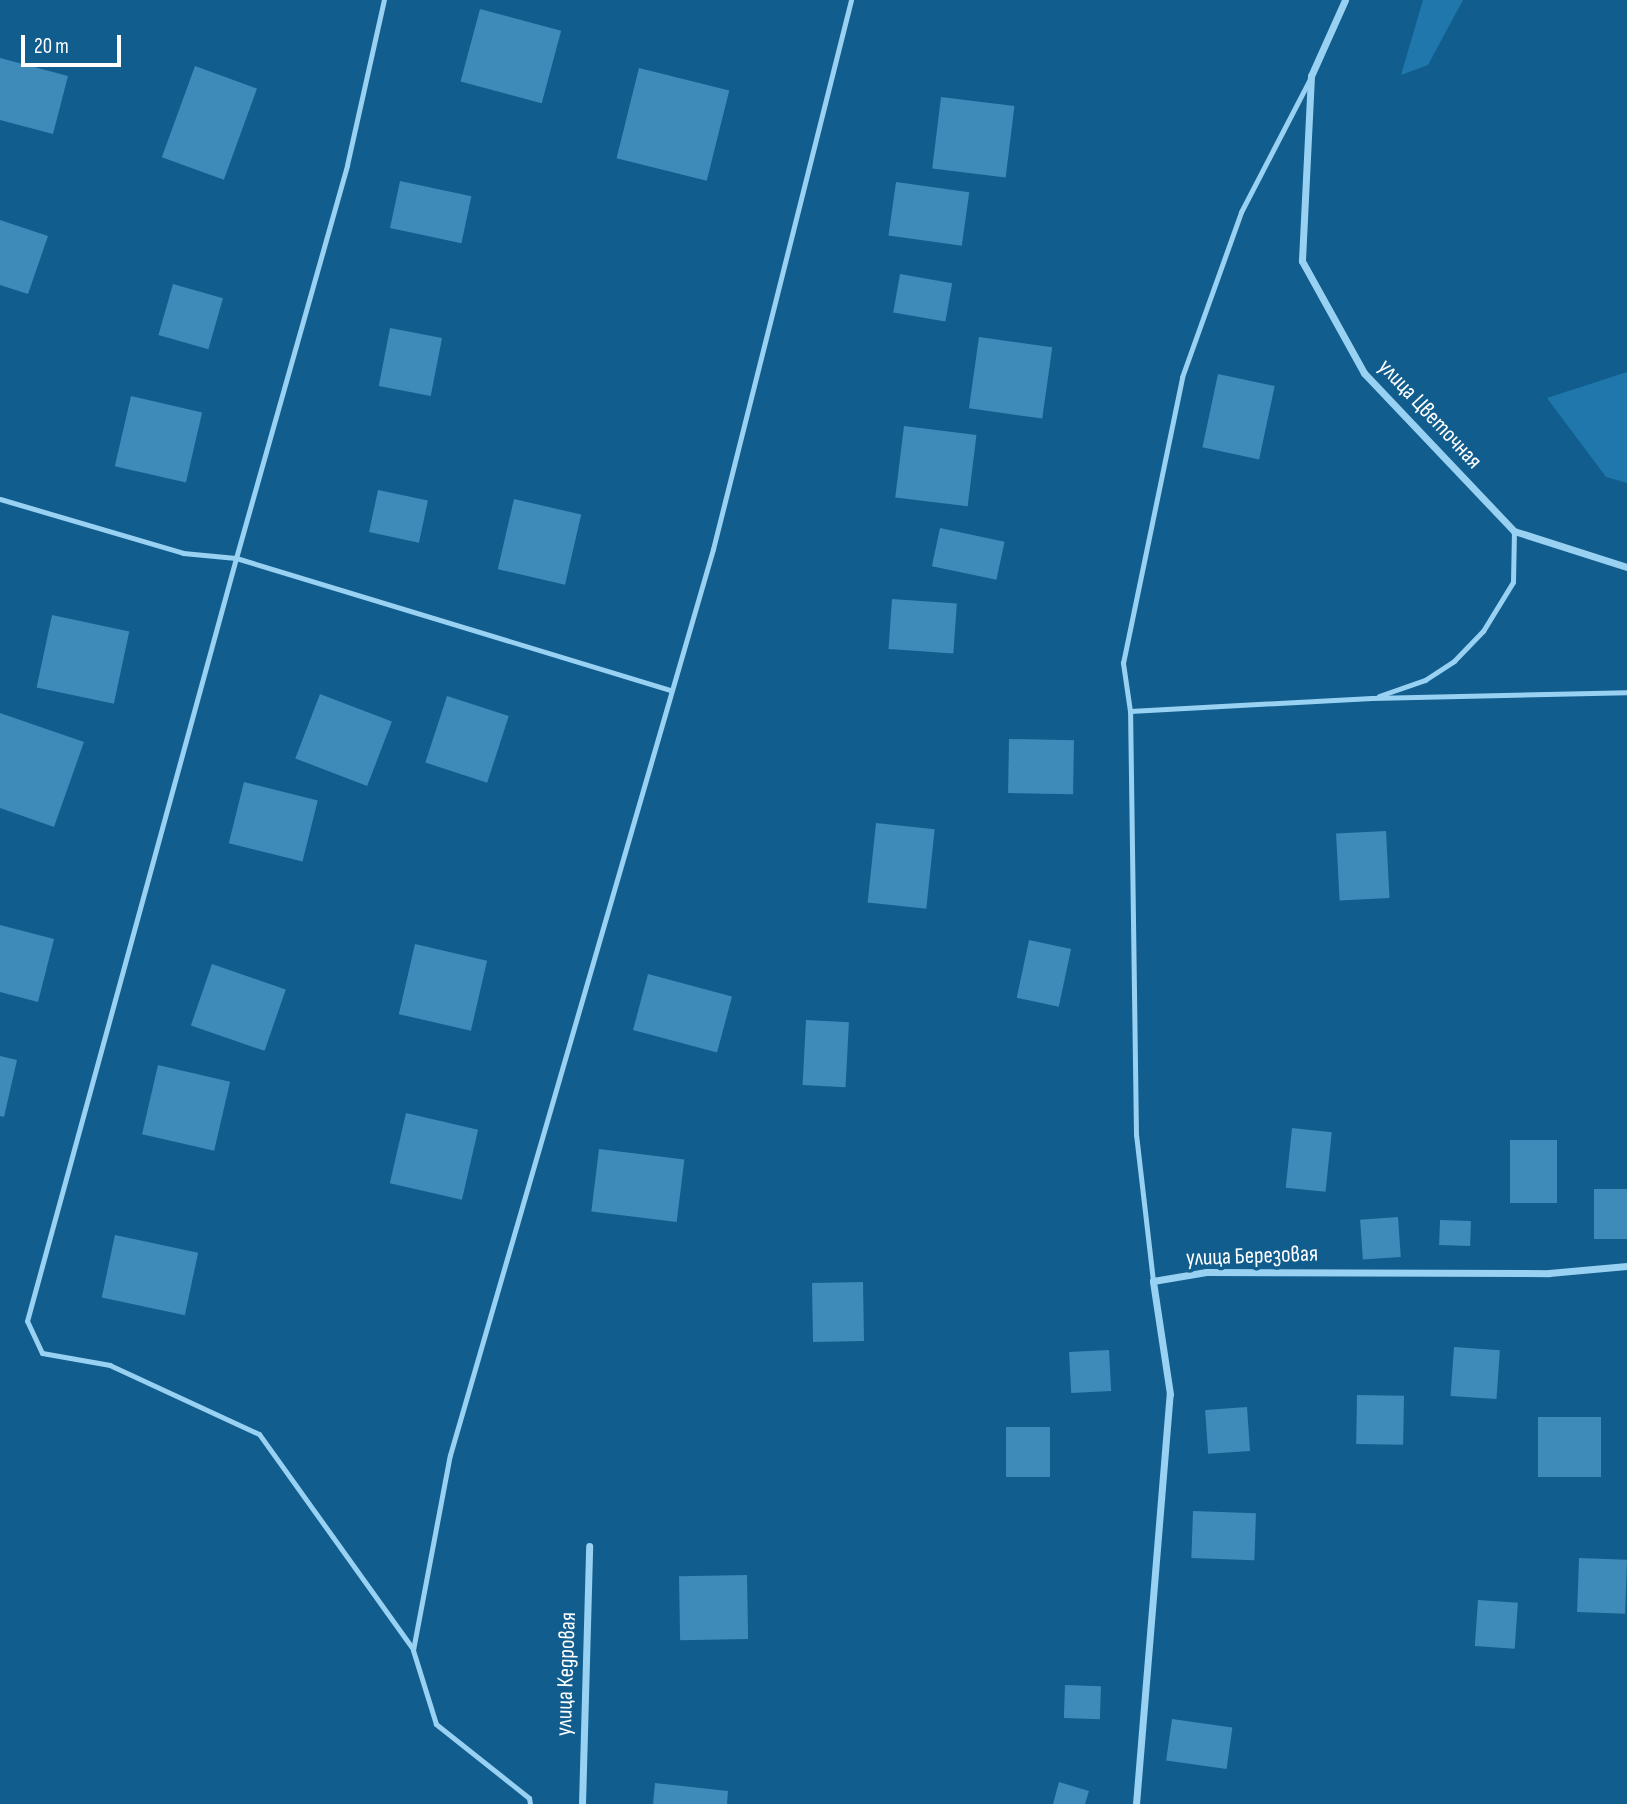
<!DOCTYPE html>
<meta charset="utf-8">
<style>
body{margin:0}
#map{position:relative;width:1627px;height:1804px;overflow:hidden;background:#115d8e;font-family:"Sofia Sans Condensed",sans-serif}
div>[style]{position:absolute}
.green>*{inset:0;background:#1f77ab}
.building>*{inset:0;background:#3e8ab8;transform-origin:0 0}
.lane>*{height:5px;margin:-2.5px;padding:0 2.5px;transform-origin:2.5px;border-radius:2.5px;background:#99d1f2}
.street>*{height:7px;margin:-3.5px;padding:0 3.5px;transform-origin:3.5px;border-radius:3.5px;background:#99d1f2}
span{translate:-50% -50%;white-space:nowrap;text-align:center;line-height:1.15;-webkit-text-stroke:7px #115d8e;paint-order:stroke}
.street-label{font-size:23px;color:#fff}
.scale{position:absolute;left:21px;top:35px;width:100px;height:32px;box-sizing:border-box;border:4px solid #fff;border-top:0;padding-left:9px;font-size:21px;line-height:24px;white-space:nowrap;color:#fff;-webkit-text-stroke:5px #115d8e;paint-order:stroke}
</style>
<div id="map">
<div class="green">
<div style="clip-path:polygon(1423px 0,1463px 0,1428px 65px,1401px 75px)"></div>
<div style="clip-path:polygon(1627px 372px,1627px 483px,1606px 477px,1547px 398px)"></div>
</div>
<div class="building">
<div style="left:480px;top:9px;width:84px;height:75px;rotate:15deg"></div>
<div style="clip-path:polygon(0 58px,68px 76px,53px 134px,0 120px)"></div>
<div style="left:195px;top:66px;width:66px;height:97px;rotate:20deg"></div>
<div style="left:639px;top:68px;width:93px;height:93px;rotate:14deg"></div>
<div style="left:941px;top:97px;width:74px;height:72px;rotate:7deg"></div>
<div style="left:400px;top:181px;width:73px;height:48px;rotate:12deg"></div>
<div style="left:896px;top:182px;width:74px;height:54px;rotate:8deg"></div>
<div style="clip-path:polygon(0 220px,48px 236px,28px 294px,0 285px)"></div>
<div style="left:900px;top:274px;width:53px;height:39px;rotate:10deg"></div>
<div style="left:173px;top:284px;width:52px;height:53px;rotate:16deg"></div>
<div style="left:390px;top:328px;width:53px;height:59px;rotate:11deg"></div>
<div style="left:979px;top:337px;width:74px;height:72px;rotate:8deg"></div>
<div style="left:1218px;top:374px;width:58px;height:75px;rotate:12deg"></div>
<div style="left:131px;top:396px;width:73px;height:72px;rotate:13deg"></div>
<div style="left:904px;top:426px;width:73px;height:72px;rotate:7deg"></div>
<div style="left:378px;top:490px;width:51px;height:43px;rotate:12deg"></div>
<div style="left:514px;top:499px;width:69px;height:72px;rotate:13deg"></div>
<div style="left:940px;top:528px;width:66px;height:39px;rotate:12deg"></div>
<div style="left:892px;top:599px;width:65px;height:50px;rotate:4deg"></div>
<div style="left:52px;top:615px;width:79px;height:74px;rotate:12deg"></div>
<div style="left:320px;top:694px;width:77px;height:69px;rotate:21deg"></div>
<div style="left:447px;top:696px;width:65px;height:70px;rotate:18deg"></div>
<div style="clip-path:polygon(0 713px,84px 742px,54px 827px,0 808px)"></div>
<div style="left:1009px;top:739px;width:65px;height:54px;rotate:1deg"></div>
<div style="left:244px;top:782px;width:76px;height:63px;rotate:14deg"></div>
<div style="left:876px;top:823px;width:59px;height:80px;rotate:6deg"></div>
<div style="left:1386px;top:831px;width:67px;height:50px;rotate:87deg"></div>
<div style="clip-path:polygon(0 925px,54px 939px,38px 1002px,0 992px)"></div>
<div style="left:1029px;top:940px;width:43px;height:59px;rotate:12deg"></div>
<div style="left:415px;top:944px;width:74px;height:72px;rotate:13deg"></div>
<div style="left:212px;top:964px;width:78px;height:65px;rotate:19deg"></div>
<div style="left:648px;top:974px;width:87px;height:58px;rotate:15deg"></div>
<div style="left:806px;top:1020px;width:43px;height:65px;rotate:3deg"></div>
<div style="clip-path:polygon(0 1056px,17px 1060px,4px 1117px,0 1116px)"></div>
<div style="left:158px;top:1065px;width:74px;height:71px;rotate:13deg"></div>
<div style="left:406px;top:1113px;width:74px;height:72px;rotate:13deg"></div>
<div style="left:1292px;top:1128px;width:40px;height:60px;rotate:6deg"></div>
<div style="left:1510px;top:1140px;width:47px;height:63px"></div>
<div style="left:599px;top:1149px;width:86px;height:63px;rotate:7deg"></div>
<div style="left:1627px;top:1189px;width:50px;height:33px;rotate:90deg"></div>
<div style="left:1398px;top:1217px;width:40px;height:38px;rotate:86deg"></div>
<div style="left:1440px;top:1220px;width:31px;height:25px;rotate:2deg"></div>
<div style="left:115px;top:1235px;width:85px;height:64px;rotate:12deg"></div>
<div style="left:863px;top:1282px;width:59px;height:51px;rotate:89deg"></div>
<div style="left:1454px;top:1347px;width:46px;height:49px;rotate:4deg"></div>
<div style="left:1109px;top:1350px;width:41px;height:40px;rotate:87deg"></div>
<div style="left:1357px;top:1395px;width:47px;height:49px;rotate:1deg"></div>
<div style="left:1247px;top:1407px;width:44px;height:42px;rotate:86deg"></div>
<div style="left:1601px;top:1417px;width:60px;height:63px;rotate:90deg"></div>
<div style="left:1006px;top:1427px;width:44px;height:50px"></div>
<div style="left:1193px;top:1511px;width:63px;height:47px;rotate:2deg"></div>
<div style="left:1579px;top:1558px;width:48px;height:54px;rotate:2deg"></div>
<div style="left:747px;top:1575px;width:64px;height:68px;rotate:89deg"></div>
<div style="left:1478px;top:1600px;width:40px;height:46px;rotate:4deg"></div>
<div style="left:1065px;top:1685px;width:36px;height:33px;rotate:2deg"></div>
<div style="left:1172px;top:1719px;width:61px;height:42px;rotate:8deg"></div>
<div style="clip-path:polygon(1059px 1782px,1089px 1791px,1085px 1804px,1053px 1804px)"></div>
<div style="clip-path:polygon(655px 1783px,728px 1791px,727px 1804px,653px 1804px)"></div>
</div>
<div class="lane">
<div style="left:0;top:499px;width:191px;rotate:16.4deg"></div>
<div style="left:183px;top:553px;width:53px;rotate:5.4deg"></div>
<div style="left:236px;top:558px;width:408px;rotate:-74.2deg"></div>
<div style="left:347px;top:165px;width:169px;rotate:-77.4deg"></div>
<div style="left:1379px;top:696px;width:49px;rotate:-19.2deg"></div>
<div style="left:1425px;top:680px;width:35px;rotate:-33deg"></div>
<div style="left:1454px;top:661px;width:42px;rotate:-46deg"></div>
<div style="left:1483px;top:631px;width:57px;rotate:-58.5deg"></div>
<div style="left:1513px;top:582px;width:51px;rotate:-88.9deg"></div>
<div style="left:1130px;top:711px;width:242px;rotate:-3.1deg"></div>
<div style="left:1372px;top:698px;width:255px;rotate:-1.3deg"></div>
<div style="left:1153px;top:1281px;width:147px;rotate:-96.6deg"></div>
<div style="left:1136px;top:1135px;width:424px;rotate:-90.8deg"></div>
<div style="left:1130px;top:711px;width:49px;rotate:-98.3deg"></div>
<div style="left:1123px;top:663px;width:292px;rotate:-78.3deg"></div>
<div style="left:1182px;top:377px;width:175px;rotate:-70.3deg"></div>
<div style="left:1241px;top:212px;width:150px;rotate:-62.6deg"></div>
<div style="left:413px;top:1649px;width:264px;rotate:-125.6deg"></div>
<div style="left:259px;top:1434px;width:164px;rotate:-155.2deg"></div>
<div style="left:110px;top:1365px;width:69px;rotate:-170deg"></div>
<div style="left:42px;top:1353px;width:35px;rotate:-115deg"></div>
<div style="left:27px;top:1321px;width:791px;rotate:-74.68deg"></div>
<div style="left:236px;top:558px;width:455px;rotate:16.9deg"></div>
<div style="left:530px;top:1804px;width:6px;rotate:-99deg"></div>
<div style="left:529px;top:1798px;width:119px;rotate:-141.5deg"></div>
<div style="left:436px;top:1724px;width:77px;rotate:-107.3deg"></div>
<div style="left:413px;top:1650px;width:198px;rotate:-79.3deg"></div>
<div style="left:450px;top:1455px;width:943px;rotate:-73.81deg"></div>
<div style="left:713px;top:549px;width:566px;rotate:-75.89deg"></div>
</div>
<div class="street">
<div style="left:1345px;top:0;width:83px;rotate:114.1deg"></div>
<div style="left:1311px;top:76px;width:185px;rotate:92.8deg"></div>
<div style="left:1302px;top:261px;width:128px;rotate:61deg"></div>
<div style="left:1364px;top:373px;width:218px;rotate:46.5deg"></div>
<div style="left:1514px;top:531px;width:119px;rotate:17.7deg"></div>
<div style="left:582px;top:1804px;width:258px;rotate:-88.4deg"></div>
<div style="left:1136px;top:1804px;width:411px;rotate:-85.3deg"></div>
<div style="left:1170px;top:1394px;width:114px;rotate:-98.6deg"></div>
<div style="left:1153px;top:1281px;width:54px;rotate:-9.6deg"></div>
<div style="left:1206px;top:1272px;width:343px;rotate:0.2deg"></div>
<div style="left:1549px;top:1273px;width:78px;rotate:-5.1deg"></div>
</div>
<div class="street-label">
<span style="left:1430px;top:414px;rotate:47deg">улица Цветочная</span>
<span style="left:1252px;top:1256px;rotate:-2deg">улица Березовая</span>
<span style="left:566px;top:1674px;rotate:-88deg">улица Кедровая</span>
</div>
<div class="scale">20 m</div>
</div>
